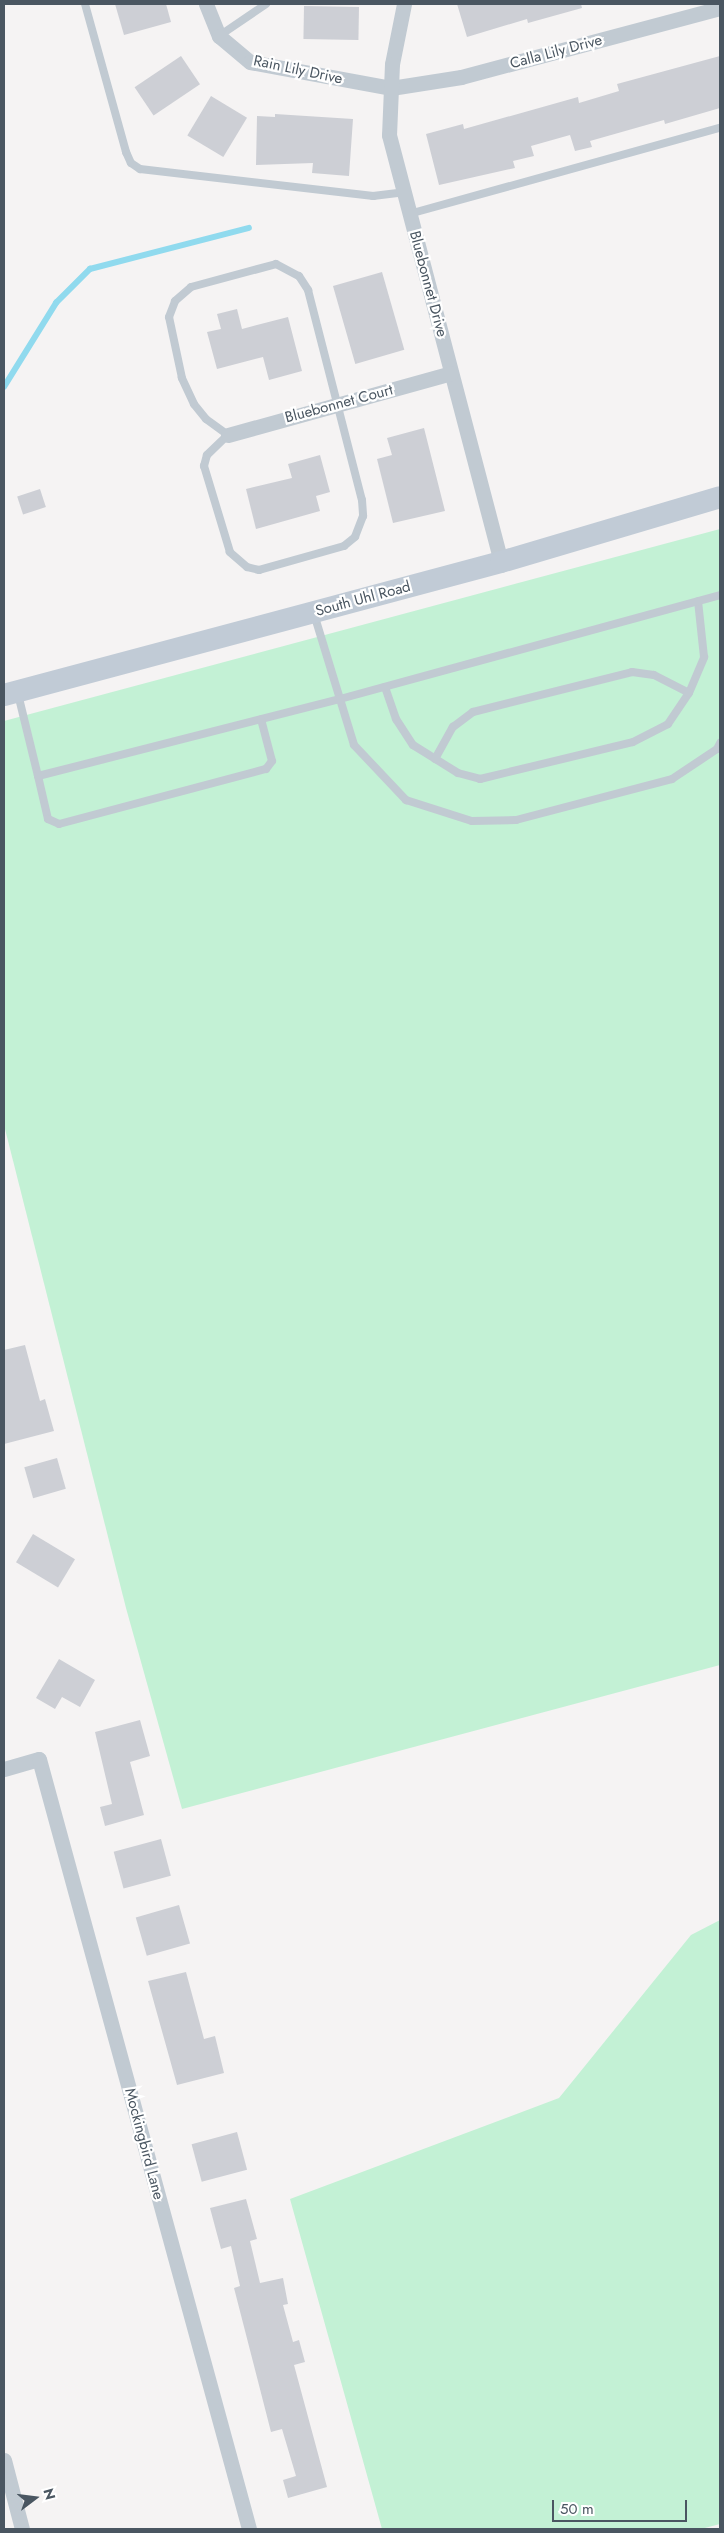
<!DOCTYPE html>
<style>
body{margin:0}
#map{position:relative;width:724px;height:2533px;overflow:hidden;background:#f5f3f3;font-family:Jost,sans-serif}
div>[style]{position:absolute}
.green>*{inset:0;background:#c3f1d5}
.stream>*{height:5.5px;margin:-2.75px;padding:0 2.75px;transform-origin:2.75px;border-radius:2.75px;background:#90daee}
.building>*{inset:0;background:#cdcfd5;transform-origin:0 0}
.lane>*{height:8px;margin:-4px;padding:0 4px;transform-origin:4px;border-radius:4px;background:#c1cad2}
.street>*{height:15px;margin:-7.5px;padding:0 7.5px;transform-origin:7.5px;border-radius:7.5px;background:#c1cad2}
.secondary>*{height:22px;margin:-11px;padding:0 11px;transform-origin:11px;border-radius:11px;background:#c1cbd6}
span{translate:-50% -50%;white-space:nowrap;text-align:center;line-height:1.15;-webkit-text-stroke:4.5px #fff;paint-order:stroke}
.street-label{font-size:15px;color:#4a5661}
.frame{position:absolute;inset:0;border:5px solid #4a5661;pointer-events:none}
.north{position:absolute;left:10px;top:2473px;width:50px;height:50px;-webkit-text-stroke:4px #fff;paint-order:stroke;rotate:75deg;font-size:14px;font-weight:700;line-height:20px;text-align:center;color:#4a5661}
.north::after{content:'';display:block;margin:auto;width:18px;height:22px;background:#4a5661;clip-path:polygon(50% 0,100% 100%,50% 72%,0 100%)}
.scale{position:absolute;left:552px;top:2500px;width:135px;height:22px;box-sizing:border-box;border:2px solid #4a5661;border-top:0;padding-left:6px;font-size:15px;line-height:18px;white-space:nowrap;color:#4a5661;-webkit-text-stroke:4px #fff;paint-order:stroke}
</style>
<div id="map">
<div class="green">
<div style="clip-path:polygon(720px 529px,720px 1665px,182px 1809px,126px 1608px,4px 1125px,4px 721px)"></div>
<div style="clip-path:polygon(720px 1920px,720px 2524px,701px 2529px,382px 2529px,290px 2199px,559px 2098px,691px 1935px)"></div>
</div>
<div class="stream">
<div style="left:4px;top:387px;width:99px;rotate:-58.2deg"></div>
<div style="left:56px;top:303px;width:48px;rotate:-45deg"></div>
<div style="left:90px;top:269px;width:164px;rotate:-14.5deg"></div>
</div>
<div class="building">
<div style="clip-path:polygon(115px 4px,166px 4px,171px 22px,124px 35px)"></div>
<div style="clip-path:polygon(457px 4px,581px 4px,582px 8px,528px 23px,527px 19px,467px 37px)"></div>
<div style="left:304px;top:6px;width:55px;height:33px;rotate:1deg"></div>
<div style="left:181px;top:56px;width:34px;height:56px;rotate:56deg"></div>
<div style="clip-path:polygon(720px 56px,720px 108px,665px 124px,664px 120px,590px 141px,592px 147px,575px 151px,570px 135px,531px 146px,534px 156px,513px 161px,515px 168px,439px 185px,426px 134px,463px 124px,464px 129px,578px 97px,579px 103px,619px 91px,617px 84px)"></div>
<div style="left:211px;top:96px;width:42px;height:46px;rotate:31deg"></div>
<div style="clip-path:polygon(275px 114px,353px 119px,349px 176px,312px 173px,313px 163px,256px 165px,257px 116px,275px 117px)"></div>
<div style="left:382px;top:272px;width:81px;height:51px;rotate:74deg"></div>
<div style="clip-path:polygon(237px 309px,242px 329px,288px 317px,302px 371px,269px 380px,263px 357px,217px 369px,207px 332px,221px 329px,217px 314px)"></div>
<div style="clip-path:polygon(424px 428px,445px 511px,393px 523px,377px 459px,392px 455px,387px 438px)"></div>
<div style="clip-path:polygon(320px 455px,330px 492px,316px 496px,320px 511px,256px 529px,246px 489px,292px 478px,288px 464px)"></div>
<div style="left:40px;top:489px;width:19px;height:24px;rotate:72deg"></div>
<div style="clip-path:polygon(25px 1345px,40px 1401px,45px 1399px,54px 1431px,4px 1444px,4px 1350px)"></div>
<div style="left:57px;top:1458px;width:32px;height:34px;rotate:74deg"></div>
<div style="left:33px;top:1534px;width:49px;height:33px;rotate:31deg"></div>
<div style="clip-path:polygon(59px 1659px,95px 1680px,80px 1707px,62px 1697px,55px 1709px,36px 1698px)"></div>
<div style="clip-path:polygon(140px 1720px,150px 1756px,130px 1762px,144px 1815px,105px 1826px,100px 1807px,112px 1804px,95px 1732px)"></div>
<div style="left:161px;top:1839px;width:38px;height:49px;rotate:75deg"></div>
<div style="left:179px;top:1905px;width:40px;height:45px;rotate:74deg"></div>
<div style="clip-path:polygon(186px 1972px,204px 2039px,215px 2036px,224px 2073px,177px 2085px,148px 1981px)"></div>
<div style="left:237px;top:2132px;width:39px;height:47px;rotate:75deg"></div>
<div style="clip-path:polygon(246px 2199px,257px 2239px,250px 2241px,260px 2283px,283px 2278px,288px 2304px,283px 2305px,293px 2342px,299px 2340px,305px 2362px,294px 2365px,327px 2487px,288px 2498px,283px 2480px,296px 2476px,282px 2429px,271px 2432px,234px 2288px,240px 2286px,231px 2246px,221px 2249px,210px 2208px)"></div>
</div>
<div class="lane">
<div style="left:85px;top:4px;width:154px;rotate:74.5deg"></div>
<div style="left:126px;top:152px;width:12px;rotate:66deg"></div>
<div style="left:131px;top:163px;width:11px;rotate:34deg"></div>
<div style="left:140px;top:169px;width:235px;rotate:6.6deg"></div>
<div style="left:373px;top:196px;width:31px;rotate:-7deg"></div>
<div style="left:219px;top:36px;width:57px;rotate:-34.2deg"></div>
<div style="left:409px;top:214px;width:323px;rotate:-15.5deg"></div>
<div style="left:276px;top:264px;width:26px;rotate:28deg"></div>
<div style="left:299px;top:276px;width:17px;rotate:57deg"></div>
<div style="left:308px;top:290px;width:217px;rotate:75.6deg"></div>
<div style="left:362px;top:500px;width:16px;rotate:86deg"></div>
<div style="left:363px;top:516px;width:22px;rotate:111deg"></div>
<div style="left:355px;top:537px;width:14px;rotate:141deg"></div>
<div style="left:344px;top:546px;width:88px;rotate:164.2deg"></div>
<div style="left:259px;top:570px;width:12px;rotate:-166deg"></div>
<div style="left:247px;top:567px;width:23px;rotate:-139deg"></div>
<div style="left:230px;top:552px;width:90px;rotate:-106.8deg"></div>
<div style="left:204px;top:466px;width:11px;rotate:-75deg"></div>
<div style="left:207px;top:455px;width:29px;rotate:-44deg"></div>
<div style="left:228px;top:435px;width:27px;rotate:-144deg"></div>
<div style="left:206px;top:419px;width:19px;rotate:-129deg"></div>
<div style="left:194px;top:404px;width:29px;rotate:-115deg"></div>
<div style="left:182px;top:378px;width:62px;rotate:-102deg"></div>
<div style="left:169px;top:317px;width:17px;rotate:-69deg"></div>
<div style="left:175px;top:301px;width:21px;rotate:-41deg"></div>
<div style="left:191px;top:287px;width:88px;rotate:-15.1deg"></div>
<div style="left:314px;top:614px;width:137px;rotate:73deg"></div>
<div style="left:354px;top:745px;width:76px;rotate:46.6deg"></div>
<div style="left:406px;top:800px;width:69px;rotate:17.7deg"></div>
<div style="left:472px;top:821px;width:44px;rotate:-1.3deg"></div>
<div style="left:516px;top:820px;width:161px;rotate:-14.7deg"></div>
<div style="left:672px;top:779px;width:54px;rotate:-33.7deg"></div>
<div style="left:717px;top:749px;width:7px;rotate:-63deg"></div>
<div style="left:385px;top:687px;width:34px;rotate:71deg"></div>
<div style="left:396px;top:719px;width:31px;rotate:57deg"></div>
<div style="left:413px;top:745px;width:53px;rotate:31.9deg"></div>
<div style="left:458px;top:773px;width:23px;rotate:15deg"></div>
<div style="left:480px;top:779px;width:157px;rotate:-13.6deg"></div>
<div style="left:633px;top:742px;width:39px;rotate:-27deg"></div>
<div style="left:668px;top:724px;width:37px;rotate:-56deg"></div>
<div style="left:689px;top:693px;width:39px;rotate:-67deg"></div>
<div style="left:704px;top:657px;width:56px;rotate:-96.1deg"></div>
<div style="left:18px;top:694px;width:84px;rotate:76.3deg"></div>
<div style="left:38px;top:776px;width:312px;rotate:-14.3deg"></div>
<div style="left:340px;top:699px;width:394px;rotate:-15.3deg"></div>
<div style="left:435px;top:759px;width:37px;rotate:-61deg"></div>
<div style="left:453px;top:727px;width:25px;rotate:-37deg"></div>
<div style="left:473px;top:712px;width:164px;rotate:-14.1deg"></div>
<div style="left:632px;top:672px;width:22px;rotate:8deg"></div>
<div style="left:654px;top:675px;width:39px;rotate:27deg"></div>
<div style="left:38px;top:776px;width:44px;rotate:76.9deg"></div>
<div style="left:48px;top:819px;width:12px;rotate:24deg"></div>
<div style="left:59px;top:824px;width:214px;rotate:-14.9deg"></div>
<div style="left:266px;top:769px;width:10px;rotate:-53deg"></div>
<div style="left:272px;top:761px;width:43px;rotate:-104.7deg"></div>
</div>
<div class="street">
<div style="left:206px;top:4px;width:35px;rotate:68deg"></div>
<div style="left:219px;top:36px;width:40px;rotate:40deg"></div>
<div style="left:250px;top:62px;width:143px;rotate:10.4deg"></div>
<div style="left:391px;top:88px;width:71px;rotate:-8.9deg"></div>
<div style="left:461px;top:77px;width:268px;rotate:-14.9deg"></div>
<div style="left:404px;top:4px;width:61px;rotate:101.3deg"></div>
<div style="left:392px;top:64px;width:71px;rotate:92.4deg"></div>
<div style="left:389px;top:135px;width:441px;rotate:75.3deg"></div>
<div style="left:228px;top:435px;width:231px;rotate:-15.5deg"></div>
<div style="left:4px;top:1769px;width:36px;rotate:-16deg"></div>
<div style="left:39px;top:1759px;width:798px;rotate:74.74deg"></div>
<div style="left:4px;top:2460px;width:71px;rotate:75.4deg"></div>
</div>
<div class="secondary">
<div style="left:4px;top:695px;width:514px;rotate:-14.98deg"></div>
<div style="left:501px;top:562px;width:228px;rotate:-16.5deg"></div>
</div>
<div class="street-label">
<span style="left:556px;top:52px;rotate:-15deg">Calla Lily Drive</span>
<span style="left:298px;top:70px;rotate:12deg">Rain Lily Drive</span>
<span style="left:428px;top:284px;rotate:75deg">Bluebonnet Drive</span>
<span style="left:339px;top:404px;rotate:-15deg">Bluebonnet Court</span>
<span style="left:363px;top:599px;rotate:-15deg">South Uhl Road</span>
<span style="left:144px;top:2144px;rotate:75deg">Mockingbird Lane</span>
</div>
<div class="frame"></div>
<div class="north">N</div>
<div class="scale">50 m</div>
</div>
